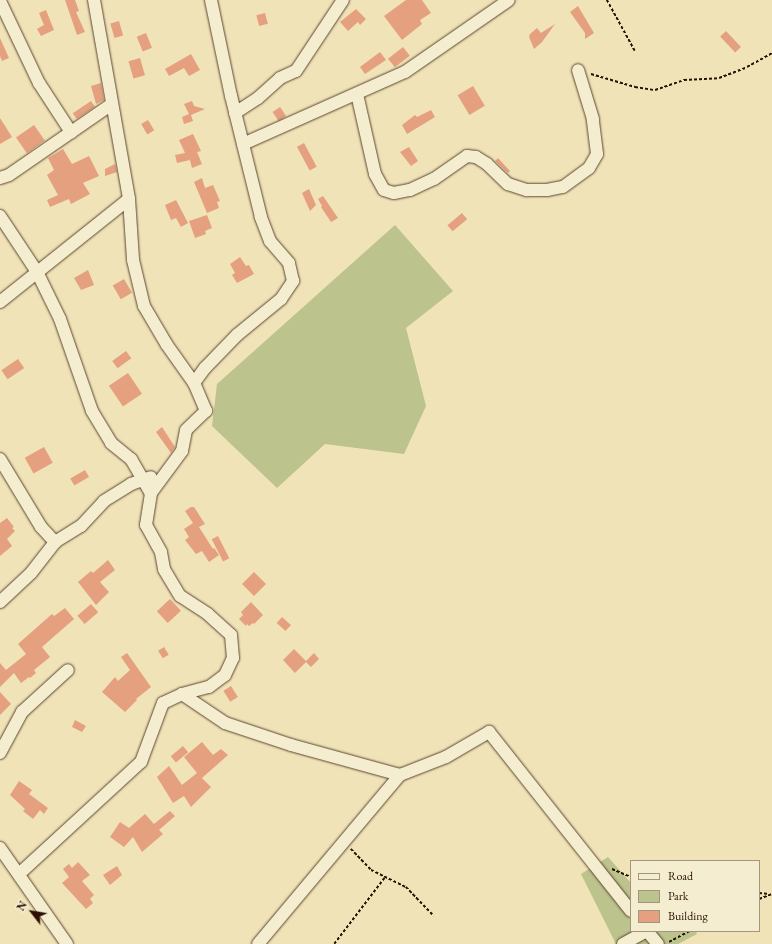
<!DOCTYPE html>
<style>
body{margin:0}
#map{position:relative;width:772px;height:944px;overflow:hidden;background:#f0e3b7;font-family:"EB Garamond",serif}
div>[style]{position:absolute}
.green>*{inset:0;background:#bcc38d}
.building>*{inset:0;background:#e5a07f;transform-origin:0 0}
.path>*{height:1.5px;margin-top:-0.75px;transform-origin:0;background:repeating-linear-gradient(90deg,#2b1003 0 3px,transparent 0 5px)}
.roads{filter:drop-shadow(0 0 1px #5c4530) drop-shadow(0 0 1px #5c4530)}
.minor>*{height:12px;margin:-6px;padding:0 6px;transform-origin:6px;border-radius:6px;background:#f5edd0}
span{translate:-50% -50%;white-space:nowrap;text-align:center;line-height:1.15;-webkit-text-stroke:4px #f5edd0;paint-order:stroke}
.legend{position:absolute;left:630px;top:860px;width:130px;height:72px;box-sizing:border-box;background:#f5edd0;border:1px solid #a4957e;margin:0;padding:5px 7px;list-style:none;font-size:12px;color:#2b1003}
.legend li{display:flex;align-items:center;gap:8px;height:20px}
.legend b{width:20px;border:1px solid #a4957e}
.north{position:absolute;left:12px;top:892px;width:40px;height:40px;-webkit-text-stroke:3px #f5edd0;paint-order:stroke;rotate:301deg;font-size:11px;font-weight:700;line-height:16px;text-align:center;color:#2b1003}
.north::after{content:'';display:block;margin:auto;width:14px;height:18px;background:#2b1003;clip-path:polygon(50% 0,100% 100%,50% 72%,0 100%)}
</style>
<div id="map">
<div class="green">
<div style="clip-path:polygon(395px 225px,453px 291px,406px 328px,426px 406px,404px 454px,325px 444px,277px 488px,212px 426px,217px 384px)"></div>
<div style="clip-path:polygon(608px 857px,631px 883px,631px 931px,696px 931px,697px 934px,678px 944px,616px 944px,581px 874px)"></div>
</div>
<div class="building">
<div style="clip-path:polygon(65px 0,75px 0,79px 11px,76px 12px,85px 32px,77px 35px)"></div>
<div style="clip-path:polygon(406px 0,422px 0,431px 13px,420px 20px,422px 24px,402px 40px,384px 16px)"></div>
<div style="clip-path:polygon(578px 6px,594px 33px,585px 39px,585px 33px,570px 12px)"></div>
<div style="clip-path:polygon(356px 9px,366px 19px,360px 25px,358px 22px,348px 31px,340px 22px)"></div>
<div style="clip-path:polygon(46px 10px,54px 30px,41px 36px,37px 29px,44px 25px,39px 13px)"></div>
<div style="left:265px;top:13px;width:11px;height:9px;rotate:75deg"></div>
<div style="left:119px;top:21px;width:15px;height:9px;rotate:74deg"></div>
<div style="clip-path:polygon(555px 24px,542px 42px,534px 49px,529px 37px,530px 34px,537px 28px,541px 33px)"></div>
<div style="left:726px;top:31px;width:22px;height:8px;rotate:47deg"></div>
<div style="left:146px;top:33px;width:16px;height:10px;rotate:68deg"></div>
<div style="clip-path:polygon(0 38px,9px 58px,2px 61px,0 56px)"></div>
<div style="left:403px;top:47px;width:11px;height:19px;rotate:52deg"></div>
<div style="clip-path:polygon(380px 52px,386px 60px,365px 74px,360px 67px)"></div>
<div style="clip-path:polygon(191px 54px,200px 70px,189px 76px,184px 68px,169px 76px,165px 69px)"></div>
<div style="left:140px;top:58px;width:18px;height:12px;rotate:74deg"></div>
<div style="clip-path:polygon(101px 83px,104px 100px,96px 104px,91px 86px)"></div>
<div style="left:473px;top:86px;width:23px;height:18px;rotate:59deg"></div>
<div style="left:91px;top:101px;width:7px;height:22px;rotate:56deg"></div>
<div style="clip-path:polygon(192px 101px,194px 106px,205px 109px,191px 115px,193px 121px,184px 124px,182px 117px,189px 114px,184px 104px)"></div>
<div style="left:280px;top:107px;width:11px;height:9px;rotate:56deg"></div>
<div style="clip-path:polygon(431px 110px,435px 117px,407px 134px,402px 125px,415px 115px,417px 117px)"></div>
<div style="clip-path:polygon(0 118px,12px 137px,0 144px)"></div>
<div style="left:148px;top:120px;width:12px;height:8px;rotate:59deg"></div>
<div style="left:34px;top:125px;width:19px;height:22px;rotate:55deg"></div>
<div style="clip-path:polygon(193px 134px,201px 151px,197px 152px,202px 164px,192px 168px,190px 160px,177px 163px,175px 155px,185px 153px,179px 140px)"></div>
<div style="left:304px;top:143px;width:27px;height:8px;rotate:62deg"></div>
<div style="clip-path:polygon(409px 147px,418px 161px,411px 166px,400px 152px)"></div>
<div style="clip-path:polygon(63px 149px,72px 164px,89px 156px,99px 176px,83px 183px,90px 194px,71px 204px,69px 199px,50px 207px,47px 200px,58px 195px,47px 175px,54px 170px,48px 158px)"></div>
<div style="clip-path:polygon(498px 158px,510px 171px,508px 173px,495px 161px)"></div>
<div style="clip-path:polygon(115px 164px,117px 172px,105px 176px,105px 169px)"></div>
<div style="clip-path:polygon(202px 178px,205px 188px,213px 185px,220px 201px,217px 202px,219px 208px,207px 213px,194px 182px)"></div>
<div style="clip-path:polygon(309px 189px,316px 205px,310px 211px,302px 193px)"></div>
<div style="clip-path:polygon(323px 196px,338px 218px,331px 222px,321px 207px,322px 206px,318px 199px)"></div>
<div style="clip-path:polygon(176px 200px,188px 223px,181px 227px,176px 218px,171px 220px,165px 205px)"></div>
<div style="left:462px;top:213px;width:8px;height:19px;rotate:50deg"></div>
<div style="clip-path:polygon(207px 215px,212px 228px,205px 231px,206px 234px,195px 238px,189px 221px)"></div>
<div style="clip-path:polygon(240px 257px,246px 266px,249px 265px,254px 274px,237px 283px,232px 275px,235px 273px,230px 264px)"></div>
<div style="clip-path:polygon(88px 270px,94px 285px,81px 290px,74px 278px)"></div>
<div style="left:124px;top:279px;width:16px;height:13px;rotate:60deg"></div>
<div style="left:126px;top:351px;width:9px;height:17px;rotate:54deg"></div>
<div style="left:18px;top:359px;width:11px;height:20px;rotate:56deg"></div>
<div style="left:128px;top:373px;width:25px;height:23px;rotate:56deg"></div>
<div style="clip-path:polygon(162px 427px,175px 447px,171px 453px,156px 432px)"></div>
<div style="left:44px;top:447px;width:18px;height:22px;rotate:61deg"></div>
<div style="left:85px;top:470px;width:8px;height:17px;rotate:60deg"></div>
<div style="clip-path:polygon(191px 507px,194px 507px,205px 524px,199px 527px,213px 549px,214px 548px,219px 555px,209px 562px,202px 551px,196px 554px,185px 540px,189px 537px,184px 529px,193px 523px,185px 511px)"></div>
<div style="clip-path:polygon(7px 518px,14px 527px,12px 528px,15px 531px,7px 539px,12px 546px,0 556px,0 523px)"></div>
<div style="left:218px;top:536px;width:25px;height:7px;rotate:63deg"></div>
<div style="clip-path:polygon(108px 560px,115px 570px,100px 582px,109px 592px,96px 605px,78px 582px,91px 571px,93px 573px)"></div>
<div style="left:254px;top:572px;width:17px;height:17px;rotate:45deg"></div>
<div style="left:170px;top:599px;width:16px;height:18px;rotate:47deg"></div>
<div style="clip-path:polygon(251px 602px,263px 615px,254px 624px,253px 623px,249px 626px,247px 624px,246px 626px,239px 619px,243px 615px,241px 612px)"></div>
<div style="left:91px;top:604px;width:11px;height:18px;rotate:49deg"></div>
<div style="clip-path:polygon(65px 608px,74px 619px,42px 647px,50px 657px,34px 670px,36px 673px,30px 678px,29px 677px,21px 683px,14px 673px,0 687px,0 663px,6px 670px,26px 654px,18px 644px,52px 614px,54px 616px)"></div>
<div style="left:282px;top:617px;width:12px;height:8px;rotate:42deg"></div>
<div style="left:164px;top:647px;width:9px;height:7px;rotate:58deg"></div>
<div style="clip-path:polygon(294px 649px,306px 661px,314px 653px,319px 659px,311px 667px,306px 662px,295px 673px,283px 660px)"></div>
<div style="clip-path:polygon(127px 653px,151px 687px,136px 699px,137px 700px,125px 712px,102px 692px,115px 677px,118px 681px,130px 670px,121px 657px)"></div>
<div style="left:231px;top:686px;width:13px;height:9px;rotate:58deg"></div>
<div style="clip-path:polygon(0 692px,11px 704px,0 715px)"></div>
<div style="clip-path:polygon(75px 720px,86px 726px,82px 732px,72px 727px)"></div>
<div style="clip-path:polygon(202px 742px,213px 755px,221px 749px,228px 755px,202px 778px,211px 787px,191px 807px,184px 796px,173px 803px,157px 777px,169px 766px,182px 785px,197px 773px,184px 757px)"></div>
<div style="left:183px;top:746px;width:8px;height:16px;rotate:50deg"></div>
<div style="clip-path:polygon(19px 781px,32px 790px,29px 794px,48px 808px,44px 814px,40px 810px,33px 819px,23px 811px,25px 809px,10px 795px)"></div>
<div style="clip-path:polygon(170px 811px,175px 816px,159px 830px,163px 834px,142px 852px,133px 837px,124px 847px,110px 837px,120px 822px,129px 828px,145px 814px,154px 824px)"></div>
<div style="clip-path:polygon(78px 862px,90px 875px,82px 881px,94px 895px,90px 899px,93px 903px,86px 909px,62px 883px,69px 877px,63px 869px,69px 864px,72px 868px)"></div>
<div style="clip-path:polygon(117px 866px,122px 875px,110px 885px,103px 875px)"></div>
</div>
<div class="path">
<div style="left:607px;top:0;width:58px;rotate:61.2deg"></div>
<div style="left:591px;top:74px;width:46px;rotate:16.5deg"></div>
<div style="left:635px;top:87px;width:20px;rotate:9deg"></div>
<div style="left:655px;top:90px;width:31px;rotate:-19deg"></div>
<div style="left:684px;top:80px;width:35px;rotate:-3deg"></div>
<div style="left:719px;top:78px;width:30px;rotate:-21deg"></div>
<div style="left:747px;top:67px;width:29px;rotate:-29deg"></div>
<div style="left:351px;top:849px;width:29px;rotate:46deg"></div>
<div style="left:371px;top:870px;width:39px;rotate:26deg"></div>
<div style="left:406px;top:887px;width:40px;rotate:46deg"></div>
<div style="left:612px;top:869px;width:21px;rotate:23deg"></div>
<div style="left:759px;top:893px;width:10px;rotate:6deg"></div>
<div style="left:759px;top:899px;width:14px;rotate:-21deg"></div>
<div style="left:669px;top:942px;width:24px;rotate:-28deg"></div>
<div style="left:334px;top:944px;width:84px;rotate:-52.7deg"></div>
</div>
<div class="roads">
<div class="minor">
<div style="left:94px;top:0;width:202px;rotate:80deg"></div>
<div style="left:129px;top:199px;width:61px;rotate:86.2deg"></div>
<div style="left:133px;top:260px;width:47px;rotate:76.6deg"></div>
<div style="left:144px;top:306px;width:45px;rotate:59.5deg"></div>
<div style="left:167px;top:345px;width:47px;rotate:54.6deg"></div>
<div style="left:0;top:1px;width:91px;rotate:64.6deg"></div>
<div style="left:39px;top:83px;width:59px;rotate:56.9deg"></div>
<div style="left:357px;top:94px;width:82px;rotate:77.3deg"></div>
<div style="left:375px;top:174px;width:18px;rotate:61deg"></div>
<div style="left:384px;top:190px;width:10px;rotate:17deg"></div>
<div style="left:394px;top:193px;width:16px;rotate:-11deg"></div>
<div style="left:410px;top:190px;width:26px;rotate:-25deg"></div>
<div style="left:434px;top:179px;width:40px;rotate:-34.9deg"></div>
<div style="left:467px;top:156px;width:9px;rotate:6deg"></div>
<div style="left:476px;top:157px;width:13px;rotate:32deg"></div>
<div style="left:487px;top:164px;width:29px;rotate:44deg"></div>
<div style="left:508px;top:184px;width:20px;rotate:18deg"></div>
<div style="left:527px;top:190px;width:20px"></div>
<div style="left:547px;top:190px;width:16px;rotate:-11deg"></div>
<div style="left:563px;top:187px;width:32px;rotate:-36deg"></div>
<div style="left:589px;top:168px;width:16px;rotate:-60deg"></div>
<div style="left:597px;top:154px;width:35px;rotate:-97deg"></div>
<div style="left:593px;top:119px;width:51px;rotate:-107deg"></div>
<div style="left:235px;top:113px;width:27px;rotate:-33deg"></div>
<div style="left:258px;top:98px;width:30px;rotate:-42deg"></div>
<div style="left:280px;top:78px;width:17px;rotate:-24deg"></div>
<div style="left:296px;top:71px;width:85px;rotate:-56.5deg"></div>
<div style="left:243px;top:144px;width:177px;rotate:-24deg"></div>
<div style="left:405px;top:72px;width:126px;rotate:-34.7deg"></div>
<div style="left:0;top:178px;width:9px;rotate:-18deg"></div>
<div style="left:9px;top:175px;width:125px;rotate:-34.6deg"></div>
<div style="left:0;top:216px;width:67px;rotate:56.5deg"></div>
<div style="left:37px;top:272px;width:52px;rotate:63.9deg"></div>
<div style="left:60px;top:319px;width:97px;rotate:70.8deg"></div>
<div style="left:92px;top:411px;width:37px;rotate:59deg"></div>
<div style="left:111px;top:443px;width:26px;rotate:39deg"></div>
<div style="left:131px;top:459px;width:39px;rotate:60deg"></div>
<div style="left:0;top:302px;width:165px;rotate:-38.6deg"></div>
<div style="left:0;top:459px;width:79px;rotate:58.9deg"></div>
<div style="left:41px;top:527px;width:21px;rotate:47deg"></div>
<div style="left:0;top:602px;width:42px;rotate:-43.1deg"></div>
<div style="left:31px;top:573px;width:39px;rotate:-52deg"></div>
<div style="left:55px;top:542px;width:31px;rotate:-32deg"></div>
<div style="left:81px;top:526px;width:34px;rotate:-47deg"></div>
<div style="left:104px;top:501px;width:32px;rotate:-32deg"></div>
<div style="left:131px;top:484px;width:21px;rotate:-19deg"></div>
<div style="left:182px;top:694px;width:52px;rotate:34deg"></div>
<div style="left:225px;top:723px;width:70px;rotate:18.4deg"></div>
<div style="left:291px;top:745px;width:113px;rotate:15.4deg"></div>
<div style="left:400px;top:775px;width:49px;rotate:-21.4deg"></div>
<div style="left:446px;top:757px;width:50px;rotate:-30.2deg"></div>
<div style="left:489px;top:732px;width:228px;rotate:51.6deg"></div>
<div style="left:0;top:753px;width:47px;rotate:-61.8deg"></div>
<div style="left:22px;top:712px;width:62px;rotate:-42.4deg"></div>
<div style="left:0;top:848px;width:117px;rotate:55.1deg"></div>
<div style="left:19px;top:874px;width:166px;rotate:-42.6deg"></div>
<div style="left:141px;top:762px;width:63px;rotate:-69.6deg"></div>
<div style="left:163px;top:703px;width:21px;rotate:-25deg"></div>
<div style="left:182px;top:694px;width:28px;rotate:-15deg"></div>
<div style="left:209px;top:687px;width:20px;rotate:-37deg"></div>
<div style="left:225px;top:675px;width:19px;rotate:-65deg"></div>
<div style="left:233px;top:658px;width:23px;rotate:-95deg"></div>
<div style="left:231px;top:635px;width:31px;rotate:-138deg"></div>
<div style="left:208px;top:614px;width:33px;rotate:-147deg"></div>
<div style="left:180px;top:596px;width:31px;rotate:-121deg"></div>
<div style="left:164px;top:569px;width:17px;rotate:-100deg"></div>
<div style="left:161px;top:552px;width:31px;rotate:-119deg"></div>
<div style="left:146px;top:525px;width:32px;rotate:-81deg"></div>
<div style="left:151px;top:493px;width:52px;rotate:-53.6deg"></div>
<div style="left:182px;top:451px;width:21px;rotate:-79deg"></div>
<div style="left:186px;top:430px;width:28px;rotate:-44deg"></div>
<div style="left:206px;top:411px;width:30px;rotate:-113deg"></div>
<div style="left:194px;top:383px;width:19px;rotate:-54deg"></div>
<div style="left:205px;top:368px;width:46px;rotate:-45.9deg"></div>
<div style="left:237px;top:335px;width:57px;rotate:-39.3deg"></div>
<div style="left:281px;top:299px;width:22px;rotate:-56deg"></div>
<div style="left:293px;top:281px;width:18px;rotate:-103deg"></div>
<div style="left:289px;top:263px;width:29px;rotate:-131deg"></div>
<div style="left:270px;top:241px;width:26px;rotate:-111deg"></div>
<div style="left:261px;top:217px;width:125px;rotate:-103.9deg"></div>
<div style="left:231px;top:96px;width:98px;rotate:-101.8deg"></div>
<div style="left:647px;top:931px;width:17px;rotate:50deg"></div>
<div style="left:258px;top:944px;width:221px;rotate:-50deg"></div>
<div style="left:623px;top:944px;width:26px;rotate:-29deg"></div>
</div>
</div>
<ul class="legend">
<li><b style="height:5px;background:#f5edd0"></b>Road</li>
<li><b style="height:11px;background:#bcc38d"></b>Park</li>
<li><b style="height:11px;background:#e5a07f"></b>Building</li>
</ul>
<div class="north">N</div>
</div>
